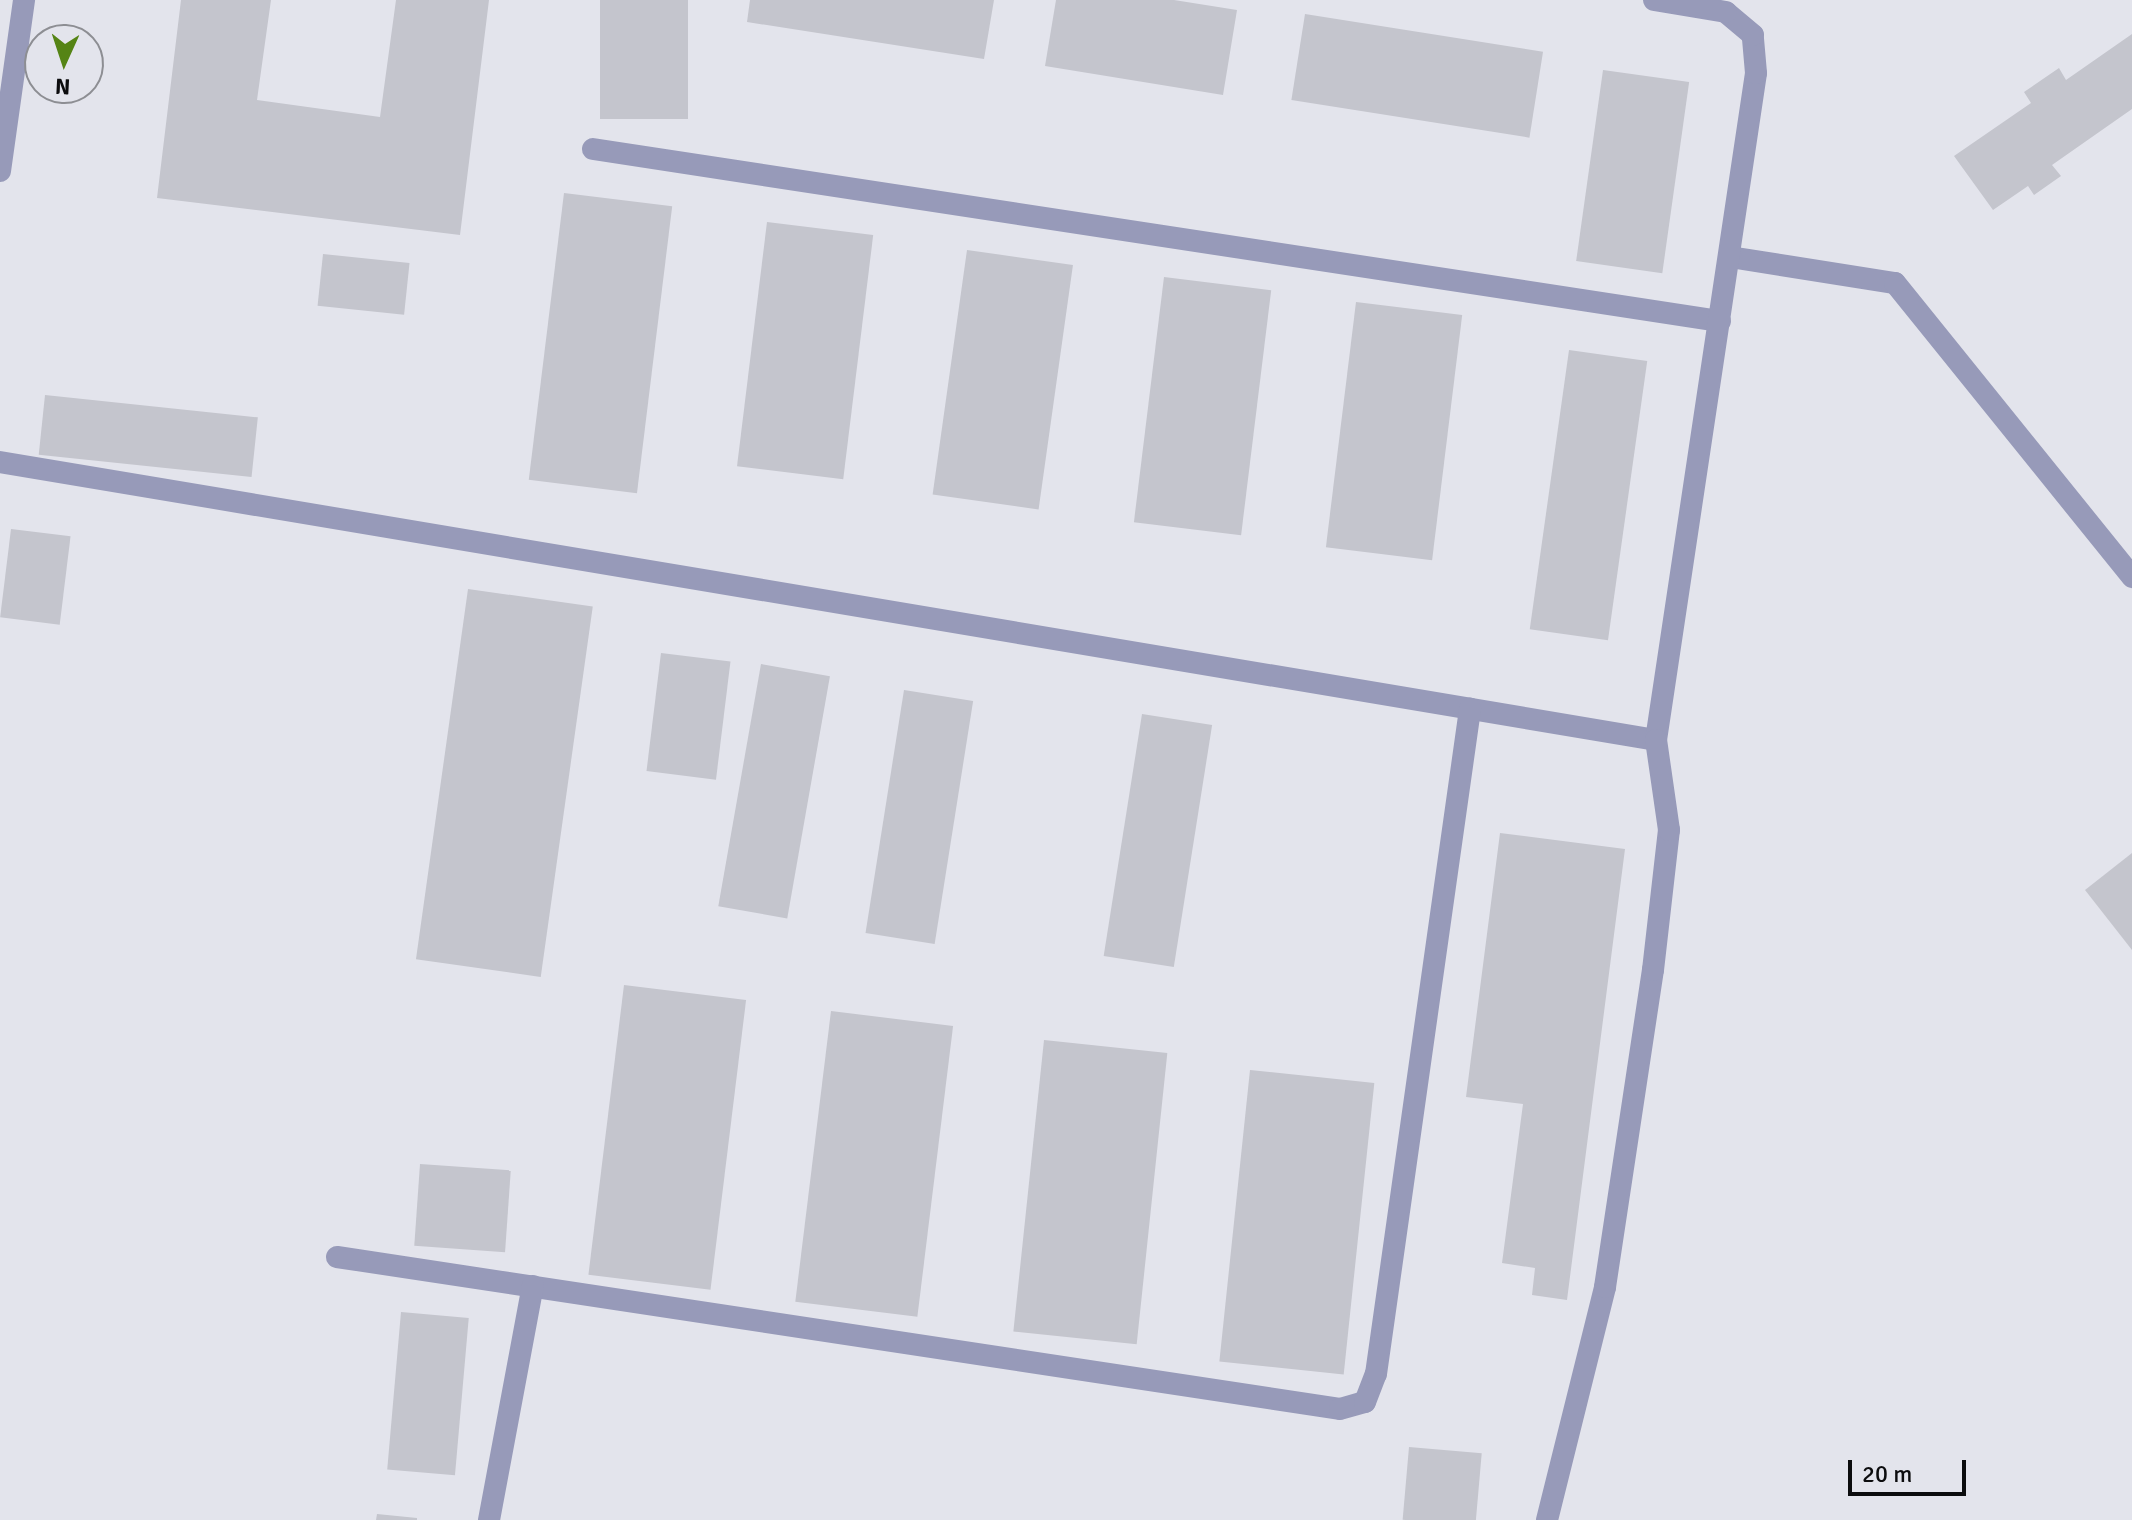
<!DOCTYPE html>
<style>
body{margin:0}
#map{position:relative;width:2132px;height:1520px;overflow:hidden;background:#e3e4ec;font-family:Signika,sans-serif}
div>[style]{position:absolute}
.building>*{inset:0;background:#c4c5cd;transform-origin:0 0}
.lane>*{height:22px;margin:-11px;padding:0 11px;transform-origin:11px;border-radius:11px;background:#979ab9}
span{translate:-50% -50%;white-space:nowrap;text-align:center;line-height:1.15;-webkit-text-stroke:8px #e3e4ec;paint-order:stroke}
.north{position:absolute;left:24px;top:24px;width:80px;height:80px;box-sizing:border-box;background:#e3e4ec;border:2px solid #8d8e93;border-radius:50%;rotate:183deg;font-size:22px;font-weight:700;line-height:32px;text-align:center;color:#0c0c0e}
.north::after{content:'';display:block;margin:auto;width:28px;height:36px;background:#558415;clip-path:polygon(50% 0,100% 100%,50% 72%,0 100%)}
.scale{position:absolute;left:1848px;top:1460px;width:118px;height:36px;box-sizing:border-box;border:4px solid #0c0c0e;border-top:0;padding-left:10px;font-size:24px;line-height:28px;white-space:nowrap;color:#0c0c0e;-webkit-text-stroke:6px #e3e4ec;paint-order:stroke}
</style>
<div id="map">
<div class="building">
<div style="clip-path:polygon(181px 0,271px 0,257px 100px,380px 117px,396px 0,489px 0,460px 235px,157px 198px)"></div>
<div style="left:600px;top:0;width:88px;height:119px"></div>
<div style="clip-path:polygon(750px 0,994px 0,984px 59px,747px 22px)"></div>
<div style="clip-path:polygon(1056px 0,1174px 0,1237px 10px,1223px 95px,1045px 66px)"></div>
<div style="left:1305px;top:14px;width:241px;height:87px;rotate:9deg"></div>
<div style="clip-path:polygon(2132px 34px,2132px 109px,2052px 165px,2061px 176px,2034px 195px,2028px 186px,1993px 210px,1954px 156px,2031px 103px,2024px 92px,2059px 68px,2066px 80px)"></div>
<div style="left:1603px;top:70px;width:87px;height:193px;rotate:8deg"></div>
<div style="left:564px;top:193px;width:109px;height:289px;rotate:7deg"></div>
<div style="left:767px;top:222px;width:107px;height:246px;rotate:7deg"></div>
<div style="left:967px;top:250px;width:107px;height:247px;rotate:8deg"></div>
<div style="left:323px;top:254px;width:87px;height:52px;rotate:6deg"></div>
<div style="left:1164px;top:277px;width:108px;height:247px;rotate:7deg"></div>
<div style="left:1356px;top:302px;width:107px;height:247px;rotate:7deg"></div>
<div style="left:1569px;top:350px;width:79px;height:282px;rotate:8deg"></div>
<div style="left:45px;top:395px;width:214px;height:60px;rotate:6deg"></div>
<div style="left:11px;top:529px;width:60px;height:89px;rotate:7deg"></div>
<div style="left:468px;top:589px;width:126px;height:374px;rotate:8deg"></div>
<div style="left:661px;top:653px;width:70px;height:119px;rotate:7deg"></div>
<div style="left:761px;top:664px;width:70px;height:246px;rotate:10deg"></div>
<div style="left:904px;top:690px;width:70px;height:246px;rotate:9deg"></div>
<div style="left:1142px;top:714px;width:71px;height:245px;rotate:9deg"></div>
<div style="clip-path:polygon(1500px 833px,1625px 849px,1567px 1300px,1532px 1295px,1535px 1268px,1502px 1263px,1523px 1104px,1466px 1097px)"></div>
<div style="clip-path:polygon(2132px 853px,2132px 950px,2085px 890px)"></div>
<div style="left:624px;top:985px;width:123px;height:292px;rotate:7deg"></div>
<div style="left:831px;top:1011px;width:123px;height:293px;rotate:7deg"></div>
<div style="left:1044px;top:1040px;width:124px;height:293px;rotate:6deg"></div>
<div style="left:1250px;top:1070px;width:125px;height:293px;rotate:6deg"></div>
<div style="left:420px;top:1164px;width:91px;height:82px;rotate:4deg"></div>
<div style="left:401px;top:1312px;width:68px;height:158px;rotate:5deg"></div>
<div style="left:1409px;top:1447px;width:73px;height:73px;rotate:5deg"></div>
<div style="clip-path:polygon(377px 1514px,417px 1518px,417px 1520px,376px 1520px)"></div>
</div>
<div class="lane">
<div style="left:593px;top:149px;width:1140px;rotate:8.68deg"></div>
<div style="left:0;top:171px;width:173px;rotate:-82deg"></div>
<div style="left:1730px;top:257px;width:167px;rotate:9deg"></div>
<div style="left:1895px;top:283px;width:378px;rotate:51.1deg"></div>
<div style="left:0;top:462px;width:1679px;rotate:9.53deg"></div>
<div style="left:1656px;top:740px;width:674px;rotate:-81.47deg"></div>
<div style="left:1756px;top:73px;width:38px;rotate:-95deg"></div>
<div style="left:1753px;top:35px;width:35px;rotate:-140deg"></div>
<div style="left:1726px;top:12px;width:73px;rotate:-170.5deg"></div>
<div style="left:337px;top:1257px;width:1014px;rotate:8.62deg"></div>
<div style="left:1340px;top:1409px;width:26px;rotate:-16deg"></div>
<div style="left:1365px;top:1402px;width:30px;rotate:-69deg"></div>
<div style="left:1376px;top:1374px;width:672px;rotate:-81.95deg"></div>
<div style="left:489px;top:1520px;width:238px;rotate:-79.4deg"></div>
<div style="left:1547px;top:1520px;width:240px;rotate:-76deg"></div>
<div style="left:1605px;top:1287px;width:321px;rotate:-81.4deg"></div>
<div style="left:1653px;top:970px;width:141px;rotate:-83.5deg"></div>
<div style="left:1669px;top:830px;width:91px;rotate:-98.2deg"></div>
</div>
<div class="north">N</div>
<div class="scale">20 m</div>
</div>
